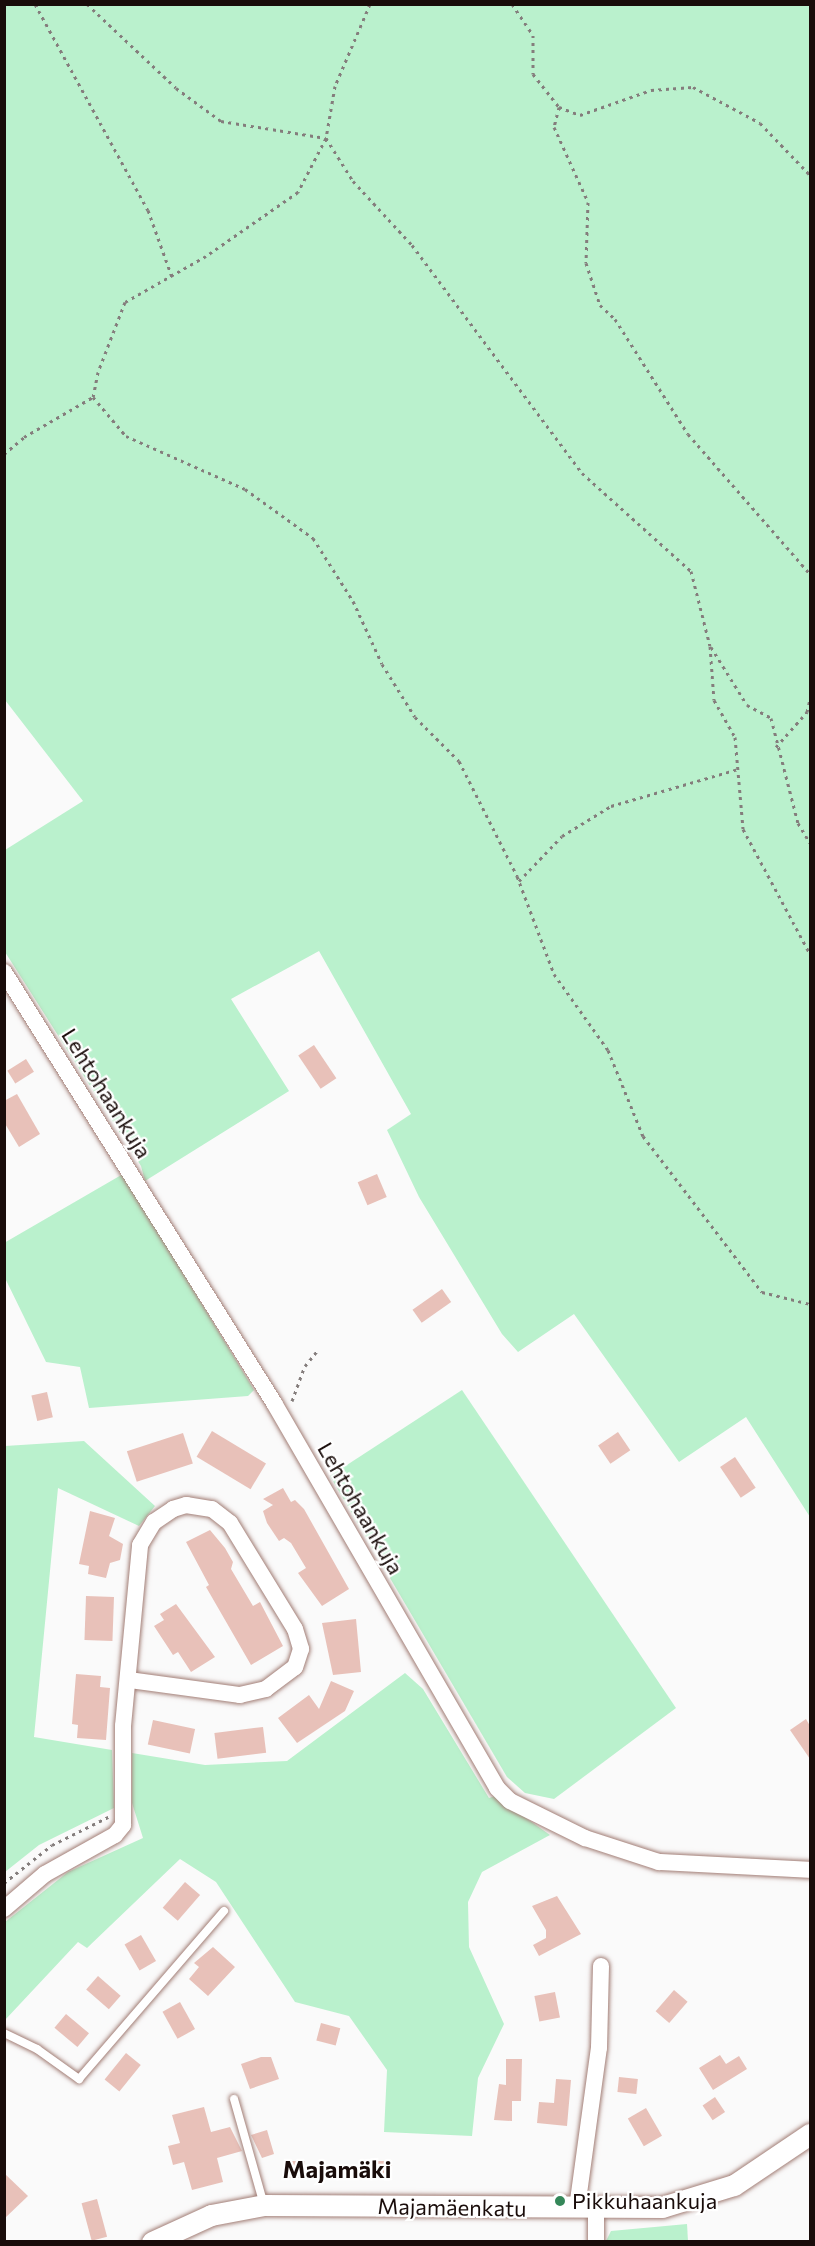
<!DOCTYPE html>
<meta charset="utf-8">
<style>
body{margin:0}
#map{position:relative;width:815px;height:2246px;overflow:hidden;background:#fafafa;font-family:Commissioner,sans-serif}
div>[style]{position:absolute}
.green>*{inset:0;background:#baf1cd}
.building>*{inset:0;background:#e8c1b9;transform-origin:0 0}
.path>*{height:3px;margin-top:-1.5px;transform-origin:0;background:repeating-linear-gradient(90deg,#847d7c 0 3px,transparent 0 7.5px)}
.roads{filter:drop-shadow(0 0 2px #a27e76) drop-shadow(0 0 2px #a27e76)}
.service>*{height:8px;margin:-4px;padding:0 4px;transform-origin:4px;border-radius:4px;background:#fff}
.minor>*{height:16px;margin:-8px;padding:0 8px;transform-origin:8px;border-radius:8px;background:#fff}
.tertiary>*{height:21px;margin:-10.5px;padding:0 10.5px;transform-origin:10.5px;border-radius:10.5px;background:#fff}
.dots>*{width:16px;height:16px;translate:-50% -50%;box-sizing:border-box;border:3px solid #fff;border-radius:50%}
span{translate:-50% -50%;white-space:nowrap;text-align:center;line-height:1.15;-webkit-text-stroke:4.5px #fff;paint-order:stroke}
.street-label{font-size:22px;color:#190c0a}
.poi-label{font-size:22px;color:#190c0a}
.left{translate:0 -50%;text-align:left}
.neighbourhood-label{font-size:24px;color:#190c0a;font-weight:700}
.frame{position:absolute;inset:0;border:6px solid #190c0a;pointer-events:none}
</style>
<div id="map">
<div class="green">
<div style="clip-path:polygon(5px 4px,810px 5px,810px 1517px,746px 1417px,679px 1462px,574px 1314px,518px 1352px,502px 1334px,419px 1197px,387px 1130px,411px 1114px,319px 951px,231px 999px,289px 1091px,145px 1181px,141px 1166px,5px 952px,5px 850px,83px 801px,5px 700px)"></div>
<div style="clip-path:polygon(123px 1174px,254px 1390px,248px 1396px,89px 1408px,80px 1367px,46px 1362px,5px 1278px,4px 1243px)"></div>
<div style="clip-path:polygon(462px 1390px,676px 1708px,554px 1799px,525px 1793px,507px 1777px,330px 1476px)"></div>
<div style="clip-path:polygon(84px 1441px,155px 1506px,139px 1526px,58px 1488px,34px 1737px,112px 1750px,114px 1808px,39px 1845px,5px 1872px,5px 1446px)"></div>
<div style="clip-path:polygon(405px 1673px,423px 1689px,489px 1798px,495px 1796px,550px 1835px,482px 1872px,468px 1902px,469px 1947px,504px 2024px,478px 2078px,472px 2136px,384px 2132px,387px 2070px,349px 2016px,295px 2002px,216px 1882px,180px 1859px,87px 1948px,78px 1942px,5px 2020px,5px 1922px,68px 1872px,143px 1838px,132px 1803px,132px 1753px,205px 1765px,287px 1761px)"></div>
<div style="clip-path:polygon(687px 2224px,688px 2241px,606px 2241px,611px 2231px)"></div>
</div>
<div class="building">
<div style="left:314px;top:1045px;width:40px;height:19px;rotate:56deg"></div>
<div style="left:26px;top:1059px;width:15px;height:22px;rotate:58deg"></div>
<div style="clip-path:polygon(17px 1094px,40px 1134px,19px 1147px,4px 1122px,4px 1101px)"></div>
<div style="left:377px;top:1174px;width:25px;height:21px;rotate:67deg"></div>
<div style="left:442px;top:1289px;width:16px;height:36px;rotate:55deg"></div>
<div style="left:47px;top:1392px;width:26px;height:16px;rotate:77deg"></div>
<div style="left:212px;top:1431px;width:63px;height:30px;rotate:31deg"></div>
<div style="left:618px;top:1432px;width:22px;height:24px;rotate:56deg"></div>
<div style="left:183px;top:1433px;width:32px;height:59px;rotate:72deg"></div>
<div style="left:735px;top:1457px;width:37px;height:18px;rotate:56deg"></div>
<div style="clip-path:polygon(283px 1488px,291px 1502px,295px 1500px,304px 1509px,349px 1589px,322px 1606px,298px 1573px,306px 1568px,291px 1543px,284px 1538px,279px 1541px,267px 1523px,263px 1511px,273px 1505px,263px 1499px)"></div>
<div style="clip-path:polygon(90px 1511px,115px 1518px,109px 1536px,123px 1544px,120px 1560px,110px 1563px,106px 1578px,88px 1574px,89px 1566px,79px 1564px)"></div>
<div style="clip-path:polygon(210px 1530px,225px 1548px,233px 1562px,231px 1569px,253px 1606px,260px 1602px,283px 1646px,251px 1665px,206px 1587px,209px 1585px,186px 1542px)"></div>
<div style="left:86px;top:1596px;width:28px;height:44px;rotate:2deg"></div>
<div style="clip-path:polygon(176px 1604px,215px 1657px,191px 1672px,178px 1652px,173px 1655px,154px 1626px,164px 1620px,160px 1614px)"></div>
<div style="clip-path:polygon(356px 1619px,361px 1672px,333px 1675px,322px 1623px)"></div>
<div style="clip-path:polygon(76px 1674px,101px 1676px,100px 1687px,110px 1688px,106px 1740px,77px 1738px,78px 1725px,72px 1724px)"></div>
<div style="clip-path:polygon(331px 1681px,354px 1691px,345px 1711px,297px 1743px,278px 1718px,309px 1695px,319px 1709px)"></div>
<div style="clip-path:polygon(806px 1719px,810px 1726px,810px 1759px,790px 1730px)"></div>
<div style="left:153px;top:1720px;width:43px;height:25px;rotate:12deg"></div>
<div style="left:263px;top:1727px;width:26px;height:49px;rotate:83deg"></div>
<div style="left:185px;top:1882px;width:20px;height:34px;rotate:41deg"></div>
<div style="clip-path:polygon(557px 1896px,581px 1934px,539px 1956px,533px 1945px,546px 1938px,546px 1930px,532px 1906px)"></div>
<div style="left:141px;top:1935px;width:30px;height:19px;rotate:60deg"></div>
<div style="clip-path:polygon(213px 1947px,235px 1967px,208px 1996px,189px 1979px,199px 1967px,194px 1963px)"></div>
<div style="left:98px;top:1976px;width:30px;height:18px;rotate:41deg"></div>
<div style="left:674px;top:1990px;width:18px;height:28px;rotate:41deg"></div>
<div style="left:555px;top:1992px;width:26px;height:21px;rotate:79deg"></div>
<div style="left:180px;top:2002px;width:31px;height:20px;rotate:61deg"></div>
<div style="left:66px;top:2014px;width:30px;height:18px;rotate:40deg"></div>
<div style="left:321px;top:2023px;width:20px;height:18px;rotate:15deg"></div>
<div style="left:126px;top:2053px;width:19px;height:34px;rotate:39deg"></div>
<div style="clip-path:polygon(720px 2055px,726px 2064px,739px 2056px,747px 2069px,713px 2090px,699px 2068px)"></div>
<div style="clip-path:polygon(261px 2057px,271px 2057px,279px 2079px,250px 2089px,241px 2064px)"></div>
<div style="clip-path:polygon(506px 2059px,522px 2059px,521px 2101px,512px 2101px,512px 2121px,494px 2120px,499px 2084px,506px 2085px)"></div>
<div style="left:619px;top:2077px;width:19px;height:15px;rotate:6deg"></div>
<div style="clip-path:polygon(556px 2079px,571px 2080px,567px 2126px,537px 2123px,539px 2102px,554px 2103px)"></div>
<div style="left:715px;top:2097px;width:18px;height:15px;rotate:56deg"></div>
<div style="clip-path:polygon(204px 2107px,211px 2132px,230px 2127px,242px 2151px,217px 2158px,223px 2182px,192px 2190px,184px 2162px,173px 2165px,168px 2146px,180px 2143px,172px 2115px)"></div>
<div style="left:646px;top:2108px;width:32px;height:21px;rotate:60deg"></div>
<div style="clip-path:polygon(267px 2130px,274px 2154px,262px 2158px,251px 2135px)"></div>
<div style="left:284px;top:2161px;width:21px;height:17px"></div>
<div style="left:392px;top:2161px;width:18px;height:26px;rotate:90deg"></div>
<div style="clip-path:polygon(4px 2173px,28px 2196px,4px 2219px)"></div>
<div style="left:97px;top:2199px;width:39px;height:16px;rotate:75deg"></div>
</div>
<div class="path">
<div style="left:35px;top:4px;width:235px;rotate:61.3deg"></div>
<div style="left:148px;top:210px;width:71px;rotate:70.3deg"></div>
<div style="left:87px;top:4px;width:122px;rotate:43.3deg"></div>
<div style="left:176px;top:88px;width:56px;rotate:36.3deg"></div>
<div style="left:221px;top:121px;width:106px;rotate:9.2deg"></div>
<div style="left:370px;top:4px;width:89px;rotate:113.1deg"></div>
<div style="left:335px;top:86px;width:53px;rotate:99.8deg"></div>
<div style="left:326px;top:138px;width:61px;rotate:117.4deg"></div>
<div style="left:298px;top:192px;width:112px;rotate:145.2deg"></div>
<div style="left:206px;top:256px;width:93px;rotate:150.4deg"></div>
<div style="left:125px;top:302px;width:75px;rotate:111.1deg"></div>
<div style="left:98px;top:372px;width:25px;rotate:101deg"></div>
<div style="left:93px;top:397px;width:51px;rotate:49.8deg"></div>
<div style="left:126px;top:436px;width:130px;rotate:24deg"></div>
<div style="left:245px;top:489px;width:84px;rotate:35.8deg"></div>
<div style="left:313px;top:538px;width:75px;rotate:57.6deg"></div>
<div style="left:353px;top:601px;width:69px;rotate:65.3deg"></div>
<div style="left:382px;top:664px;width:62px;rotate:58.1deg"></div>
<div style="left:415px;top:717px;width:62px;rotate:45deg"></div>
<div style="left:459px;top:761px;width:129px;rotate:63.2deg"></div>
<div style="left:517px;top:876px;width:105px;rotate:69.3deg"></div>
<div style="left:554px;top:974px;width:93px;rotate:54.6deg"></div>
<div style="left:608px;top:1050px;width:93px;rotate:67.9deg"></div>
<div style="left:643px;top:1136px;width:196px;rotate:52.7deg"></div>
<div style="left:762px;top:1292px;width:49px;rotate:14deg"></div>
<div style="left:382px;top:4px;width:14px"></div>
<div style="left:512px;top:4px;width:37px;rotate:56deg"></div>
<div style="left:533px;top:35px;width:39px;rotate:90deg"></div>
<div style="left:533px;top:74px;width:42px;rotate:51.8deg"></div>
<div style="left:559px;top:107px;width:22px;rotate:21deg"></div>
<div style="left:580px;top:115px;width:75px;rotate:-19.4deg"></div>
<div style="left:651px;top:90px;width:42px;rotate:-4.1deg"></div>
<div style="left:693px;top:87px;width:76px;rotate:28.2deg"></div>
<div style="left:760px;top:123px;width:72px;rotate:46.1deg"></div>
<div style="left:559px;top:107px;width:21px;rotate:104deg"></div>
<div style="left:554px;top:127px;width:82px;rotate:65.6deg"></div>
<div style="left:588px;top:202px;width:61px;rotate:91.9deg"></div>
<div style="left:586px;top:263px;width:44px;rotate:71.6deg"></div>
<div style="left:600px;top:305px;width:21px;rotate:43deg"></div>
<div style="left:615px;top:319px;width:136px;rotate:57.6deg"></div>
<div style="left:688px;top:434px;width:186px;rotate:48.9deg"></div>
<div style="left:326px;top:138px;width:51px;rotate:57.9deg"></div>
<div style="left:353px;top:181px;width:87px;rotate:47.3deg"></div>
<div style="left:412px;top:245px;width:284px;rotate:53.3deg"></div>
<div style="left:582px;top:473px;width:147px;rotate:42deg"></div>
<div style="left:691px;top:571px;width:77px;rotate:75.8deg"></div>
<div style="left:710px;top:646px;width:54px;rotate:85.8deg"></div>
<div style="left:714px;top:700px;width:43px;rotate:60.4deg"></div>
<div style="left:735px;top:737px;width:92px;rotate:85deg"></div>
<div style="left:743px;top:829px;width:142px;rotate:61.8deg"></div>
<div style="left:4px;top:454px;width:26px;rotate:-40deg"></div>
<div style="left:24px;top:437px;width:80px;rotate:-30.1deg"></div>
<div style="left:711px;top:647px;width:68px;rotate:58.2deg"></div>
<div style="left:747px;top:705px;width:27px;rotate:28deg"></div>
<div style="left:771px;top:718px;width:108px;rotate:75.6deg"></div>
<div style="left:798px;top:823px;width:23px;rotate:59deg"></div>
<div style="left:776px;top:747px;width:47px;rotate:-48.5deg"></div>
<div style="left:807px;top:712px;width:13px;rotate:-77deg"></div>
<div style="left:519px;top:881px;width:62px;rotate:-46.3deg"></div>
<div style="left:562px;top:836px;width:57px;rotate:-31.5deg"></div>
<div style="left:611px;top:806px;width:132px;rotate:-16.2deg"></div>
<div style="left:292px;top:1401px;width:37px;rotate:-70deg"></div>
<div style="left:305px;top:1366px;width:21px;rotate:-51deg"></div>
<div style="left:4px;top:1883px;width:61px;rotate:-38.4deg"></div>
<div style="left:52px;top:1845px;width:63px;rotate:-26.6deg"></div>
</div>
<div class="roads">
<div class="service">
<div style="left:4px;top:2033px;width:37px;rotate:26deg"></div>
<div style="left:37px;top:2049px;width:52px;rotate:35.5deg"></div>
<div style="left:79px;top:2079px;width:222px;rotate:-49.2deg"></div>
<div style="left:234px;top:2099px;width:110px;rotate:74.2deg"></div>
</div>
<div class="minor">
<div style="left:4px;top:972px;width:509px;rotate:57.93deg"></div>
<div style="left:274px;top:1403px;width:445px;rotate:59.9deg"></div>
<div style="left:497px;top:1788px;width:18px;rotate:45deg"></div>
<div style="left:510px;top:1801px;width:84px;rotate:26.3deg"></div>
<div style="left:585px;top:1838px;width:78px;rotate:18deg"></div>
<div style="left:659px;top:1862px;width:151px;rotate:3deg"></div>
<div style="left:4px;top:1909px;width:54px;rotate:-40.5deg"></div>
<div style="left:45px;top:1874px;width:80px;rotate:-29.1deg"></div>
<div style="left:115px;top:1835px;width:13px;rotate:-51deg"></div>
<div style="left:123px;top:1825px;width:99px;rotate:-90deg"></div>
<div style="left:123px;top:1726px;width:182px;rotate:-84.6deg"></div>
<div style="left:140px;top:1545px;width:27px;rotate:-59deg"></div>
<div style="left:154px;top:1522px;width:23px;rotate:-34deg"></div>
<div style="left:173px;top:1509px;width:14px;rotate:-17deg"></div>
<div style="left:186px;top:1505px;width:26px;rotate:9deg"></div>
<div style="left:212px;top:1509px;width:23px;rotate:38deg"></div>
<div style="left:230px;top:1523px;width:124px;rotate:58.5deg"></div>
<div style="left:295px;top:1629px;width:21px;rotate:73deg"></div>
<div style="left:301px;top:1649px;width:19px;rotate:108deg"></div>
<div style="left:295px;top:1667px;width:36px;rotate:143deg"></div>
<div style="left:266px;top:1689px;width:27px;rotate:167deg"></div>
<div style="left:240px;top:1695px;width:112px;rotate:-172.3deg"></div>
<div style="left:577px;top:2208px;width:162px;rotate:-82.2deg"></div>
<div style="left:599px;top:2048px;width:82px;rotate:-88.6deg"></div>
<div style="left:596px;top:2242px;width:33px;rotate:-90deg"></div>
</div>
<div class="tertiary">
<div style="left:152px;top:2242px;width:65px;rotate:-24.6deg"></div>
<div style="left:211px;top:2215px;width:54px;rotate:-10.7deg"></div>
<div style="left:264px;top:2205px;width:398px;rotate:0.3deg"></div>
<div style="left:662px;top:2207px;width:75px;rotate:-17deg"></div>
<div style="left:734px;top:2185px;width:92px;rotate:-33.9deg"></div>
</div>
</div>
<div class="dots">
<div style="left:560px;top:2201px;background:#358759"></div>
</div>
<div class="street-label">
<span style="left:107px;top:1093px;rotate:58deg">Lehtohaankuja</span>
<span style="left:361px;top:1508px;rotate:60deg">Lehtohaankuja</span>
<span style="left:452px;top:2207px;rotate:1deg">Majamäenkatu</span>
</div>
<div class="poi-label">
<span class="left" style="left:572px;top:2201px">Pikkuhaankuja</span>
</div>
<div class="neighbourhood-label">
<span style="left:337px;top:2169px">Majamäki</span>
</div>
<div class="frame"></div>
</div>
